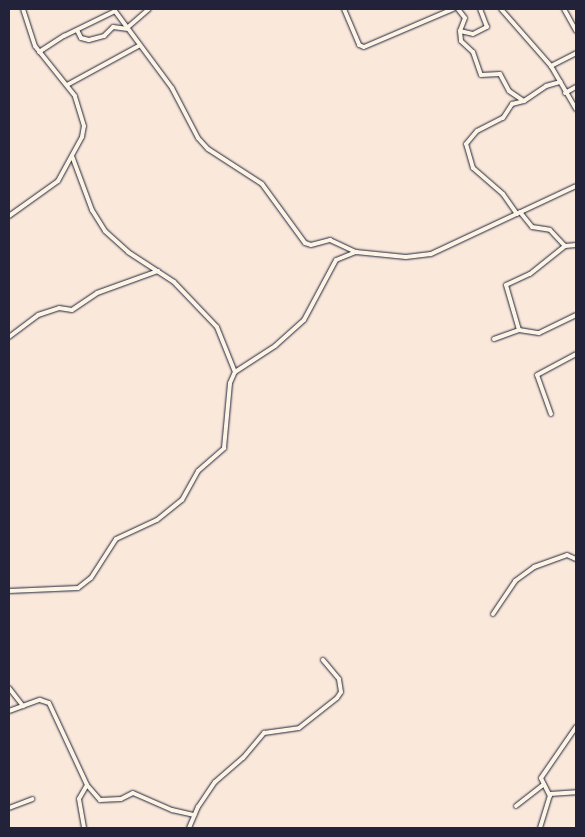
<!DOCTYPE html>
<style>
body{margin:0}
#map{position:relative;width:585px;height:837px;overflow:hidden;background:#fae8db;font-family:Dekko,sans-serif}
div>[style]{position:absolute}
.roads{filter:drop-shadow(0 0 1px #22223b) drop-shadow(0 0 1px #22223b)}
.street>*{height:4px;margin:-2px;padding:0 2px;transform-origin:2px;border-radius:2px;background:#fcf5e5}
span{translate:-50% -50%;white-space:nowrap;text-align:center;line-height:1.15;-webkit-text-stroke:5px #fcf5e5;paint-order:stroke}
.frame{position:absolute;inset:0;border:10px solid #22223b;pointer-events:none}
</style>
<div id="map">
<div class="roads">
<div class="street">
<div style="left:344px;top:9px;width:39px;rotate:67deg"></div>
<div style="left:359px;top:45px;width:5px;rotate:22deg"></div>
<div style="left:364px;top:47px;width:97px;rotate:-23.1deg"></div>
<div style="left:458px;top:9px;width:11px;rotate:52deg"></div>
<div style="left:465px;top:18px;width:14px;rotate:111deg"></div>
<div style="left:460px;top:31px;width:10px;rotate:84deg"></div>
<div style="left:461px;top:41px;width:16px;rotate:43deg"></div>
<div style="left:473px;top:52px;width:24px;rotate:71deg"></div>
<div style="left:481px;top:75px;width:19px;rotate:-3deg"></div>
<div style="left:500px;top:74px;width:19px;rotate:62deg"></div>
<div style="left:509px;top:91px;width:18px;rotate:34deg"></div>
<div style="left:501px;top:9px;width:76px;rotate:48.7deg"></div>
<div style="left:551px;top:66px;width:50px;rotate:59.8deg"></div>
<div style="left:564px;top:9px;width:25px;rotate:61deg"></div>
<div style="left:127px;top:28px;width:29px;rotate:-41deg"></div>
<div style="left:77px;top:30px;width:9px;rotate:63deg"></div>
<div style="left:81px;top:38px;width:8px;rotate:14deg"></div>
<div style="left:89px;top:40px;width:16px;rotate:-15deg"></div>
<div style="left:104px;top:36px;width:13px;rotate:-45deg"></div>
<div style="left:113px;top:27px;width:15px;rotate:8deg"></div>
<div style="left:460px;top:31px;width:13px;rotate:13deg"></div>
<div style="left:473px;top:34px;width:16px;rotate:-27deg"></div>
<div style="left:487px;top:27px;width:19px;rotate:-111deg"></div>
<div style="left:39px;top:52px;width:30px;rotate:-33deg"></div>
<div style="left:64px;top:36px;width:57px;rotate:-26.1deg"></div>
<div style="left:115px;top:11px;width:96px;rotate:53.5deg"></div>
<div style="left:172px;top:88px;width:56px;rotate:62.5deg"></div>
<div style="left:198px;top:138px;width:15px;rotate:48deg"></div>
<div style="left:208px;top:149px;width:64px;rotate:32.9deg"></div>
<div style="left:262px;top:184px;width:73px;rotate:53.9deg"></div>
<div style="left:305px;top:243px;width:6px;rotate:18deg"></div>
<div style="left:311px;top:245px;width:20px;rotate:-15deg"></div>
<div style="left:330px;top:240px;width:29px;rotate:25deg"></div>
<div style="left:551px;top:66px;width:28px;rotate:-27deg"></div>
<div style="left:67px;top:85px;width:83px;rotate:-28.7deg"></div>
<div style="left:565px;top:93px;width:13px;rotate:-29deg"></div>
<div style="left:72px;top:156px;width:58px;rotate:69.7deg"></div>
<div style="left:92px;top:210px;width:25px;rotate:58deg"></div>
<div style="left:105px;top:231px;width:31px;rotate:42deg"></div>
<div style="left:128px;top:252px;width:55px;rotate:33.1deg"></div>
<div style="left:174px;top:282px;width:62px;rotate:46.3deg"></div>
<div style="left:217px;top:327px;width:48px;rotate:68.2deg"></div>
<div style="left:520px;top:212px;width:19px;rotate:51deg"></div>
<div style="left:532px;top:227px;width:18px;rotate:9deg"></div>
<div style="left:550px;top:230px;width:22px;rotate:47deg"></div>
<div style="left:565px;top:246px;width:11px;rotate:-5deg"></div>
<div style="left:517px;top:214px;width:24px;rotate:-125deg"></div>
<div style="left:503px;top:194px;width:40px;rotate:-139deg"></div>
<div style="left:473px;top:168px;width:25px;rotate:-106deg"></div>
<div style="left:466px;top:144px;width:17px;rotate:-50deg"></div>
<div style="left:477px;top:131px;width:29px;rotate:-27deg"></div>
<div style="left:503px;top:118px;width:17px;rotate:-57deg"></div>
<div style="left:512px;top:104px;width:12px;rotate:-14deg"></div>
<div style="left:524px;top:101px;width:27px;rotate:-34deg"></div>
<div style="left:546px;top:86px;width:15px;rotate:-16deg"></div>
<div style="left:9px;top:216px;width:60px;rotate:-35.5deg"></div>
<div style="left:58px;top:181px;width:50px;rotate:-61.4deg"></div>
<div style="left:82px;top:137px;width:11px;rotate:-80deg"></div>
<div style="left:84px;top:126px;width:31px;rotate:-107deg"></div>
<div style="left:75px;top:96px;width:64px;rotate:-128.7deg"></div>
<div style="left:35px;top:46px;width:39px;rotate:-108deg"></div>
<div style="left:519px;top:330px;width:47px;rotate:-106.1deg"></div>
<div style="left:506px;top:285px;width:26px;rotate:-25deg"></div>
<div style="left:530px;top:274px;width:45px;rotate:-38.7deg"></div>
<div style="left:9px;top:337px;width:36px;rotate:-37deg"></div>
<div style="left:38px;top:315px;width:22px;rotate:-18deg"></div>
<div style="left:59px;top:308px;width:13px;rotate:9deg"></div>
<div style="left:72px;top:310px;width:30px;rotate:-34deg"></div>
<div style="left:97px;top:293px;width:65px;rotate:-19.8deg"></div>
<div style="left:494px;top:339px;width:27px;rotate:-20deg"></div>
<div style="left:519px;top:330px;width:20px;rotate:9deg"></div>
<div style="left:539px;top:333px;width:41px;rotate:-25.9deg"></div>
<div style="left:551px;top:414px;width:41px;rotate:-109.7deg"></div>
<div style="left:537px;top:375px;width:44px;rotate:-28.3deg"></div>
<div style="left:9px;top:591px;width:69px;rotate:-2.5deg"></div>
<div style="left:78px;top:588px;width:16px;rotate:-38deg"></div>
<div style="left:91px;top:578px;width:46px;rotate:-57.3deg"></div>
<div style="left:116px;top:539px;width:45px;rotate:-24.9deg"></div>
<div style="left:157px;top:520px;width:32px;rotate:-39deg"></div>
<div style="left:182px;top:500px;width:33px;rotate:-61deg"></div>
<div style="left:198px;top:471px;width:35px;rotate:-41deg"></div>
<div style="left:224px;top:448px;width:65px;rotate:-84.7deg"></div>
<div style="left:230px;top:383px;width:12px;rotate:-66deg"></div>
<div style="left:235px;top:372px;width:48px;rotate:-33deg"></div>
<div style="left:275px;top:346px;width:39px;rotate:-42deg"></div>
<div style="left:304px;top:320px;width:68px;rotate:-61.9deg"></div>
<div style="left:336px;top:260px;width:22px;rotate:-22deg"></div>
<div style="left:356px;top:252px;width:50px;rotate:5.7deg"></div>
<div style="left:406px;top:257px;width:25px;rotate:-7deg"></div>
<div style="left:431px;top:254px;width:160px;rotate:-25.1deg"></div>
<div style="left:493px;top:614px;width:40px;rotate:-56deg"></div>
<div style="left:515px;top:581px;width:24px;rotate:-36deg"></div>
<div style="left:534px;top:567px;width:35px;rotate:-20deg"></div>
<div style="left:567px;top:555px;width:10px;rotate:24deg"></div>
<div style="left:9px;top:688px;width:23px;rotate:52deg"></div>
<div style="left:9px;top:711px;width:33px;rotate:-20deg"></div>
<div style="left:40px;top:700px;width:9px;rotate:18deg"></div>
<div style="left:49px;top:703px;width:90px;rotate:65.1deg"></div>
<div style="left:87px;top:785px;width:16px;rotate:120deg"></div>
<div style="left:79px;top:799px;width:29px;rotate:80deg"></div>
<div style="left:87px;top:785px;width:20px;rotate:49deg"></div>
<div style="left:100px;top:800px;width:21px;rotate:-3deg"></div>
<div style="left:121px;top:799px;width:13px;rotate:-27deg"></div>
<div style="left:133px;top:793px;width:43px;rotate:23.6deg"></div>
<div style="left:172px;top:810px;width:23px;rotate:13deg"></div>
<div style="left:550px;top:794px;width:26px;rotate:-4deg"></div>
<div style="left:516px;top:806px;width:34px;rotate:-38deg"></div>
<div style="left:9px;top:808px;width:25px;rotate:-21deg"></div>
<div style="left:189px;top:828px;width:23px;rotate:-67deg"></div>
<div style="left:198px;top:807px;width:30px;rotate:-56deg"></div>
<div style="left:215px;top:782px;width:37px;rotate:-41deg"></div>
<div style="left:243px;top:758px;width:33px;rotate:-50deg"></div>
<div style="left:264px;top:733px;width:35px;rotate:-8deg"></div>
<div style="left:299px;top:728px;width:48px;rotate:-38.3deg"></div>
<div style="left:337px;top:698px;width:7px;rotate:-56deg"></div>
<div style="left:341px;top:692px;width:13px;rotate:-99deg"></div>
<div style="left:339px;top:679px;width:25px;rotate:-130deg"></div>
<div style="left:540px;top:828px;width:34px;rotate:-73deg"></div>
<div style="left:550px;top:796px;width:20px;rotate:-117deg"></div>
<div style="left:541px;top:778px;width:62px;rotate:-55.5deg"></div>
</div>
</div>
<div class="frame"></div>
</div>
